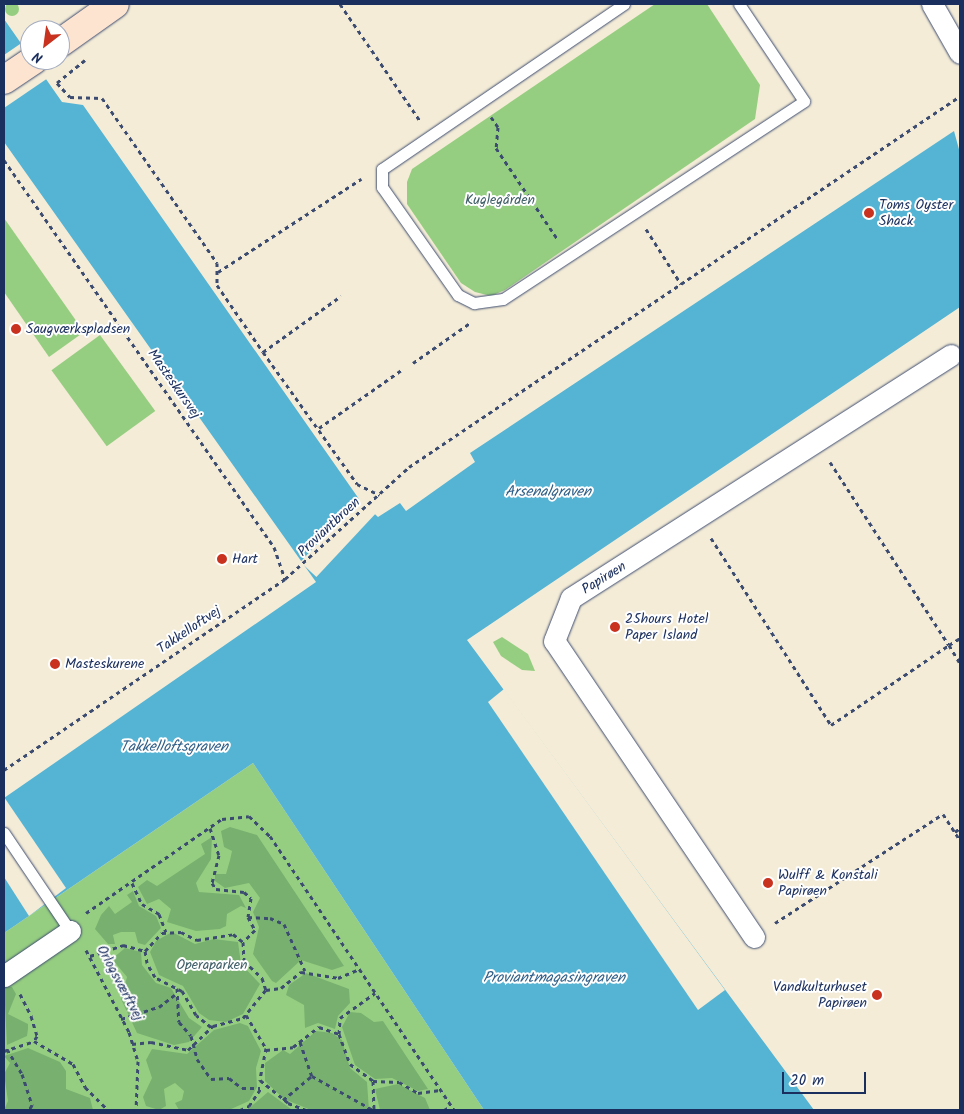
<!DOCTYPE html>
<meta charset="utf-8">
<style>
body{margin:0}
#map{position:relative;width:964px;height:1114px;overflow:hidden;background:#f4ecd7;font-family:Kalam,sans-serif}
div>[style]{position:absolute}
.green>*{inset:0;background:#96ce81;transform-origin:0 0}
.round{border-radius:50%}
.forest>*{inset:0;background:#78b16f}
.water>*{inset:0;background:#55b4d4}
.pier>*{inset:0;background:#f4ecd7;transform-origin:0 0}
.path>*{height:3px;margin-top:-1.5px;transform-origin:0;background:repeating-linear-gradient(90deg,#3c4b70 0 4px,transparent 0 8px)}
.roads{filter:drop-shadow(0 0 1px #3c4b70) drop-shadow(0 0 1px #3c4b70)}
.lane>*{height:11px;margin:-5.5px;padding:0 5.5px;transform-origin:5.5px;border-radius:5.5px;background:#fff}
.street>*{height:21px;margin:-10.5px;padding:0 10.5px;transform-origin:10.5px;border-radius:10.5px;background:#fff}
.secondary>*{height:28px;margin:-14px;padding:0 14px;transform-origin:14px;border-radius:14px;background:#fde4d1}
.dots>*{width:14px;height:14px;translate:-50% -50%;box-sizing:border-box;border:2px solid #fff;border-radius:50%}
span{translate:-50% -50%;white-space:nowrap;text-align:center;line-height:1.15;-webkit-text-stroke:4px #fff;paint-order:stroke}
.park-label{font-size:14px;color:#405f68}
.poi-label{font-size:14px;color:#1b2f5e}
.left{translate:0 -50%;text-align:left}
.right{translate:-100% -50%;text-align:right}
.street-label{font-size:14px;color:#1b2f5e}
.water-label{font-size:15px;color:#2f5e87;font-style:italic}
.frame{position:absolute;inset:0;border:5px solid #1b2f5e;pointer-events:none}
.north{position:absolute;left:20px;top:20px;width:50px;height:50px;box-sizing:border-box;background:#fff;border:1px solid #a4acbf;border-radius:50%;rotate:210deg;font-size:14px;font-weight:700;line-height:20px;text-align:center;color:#1b2f5e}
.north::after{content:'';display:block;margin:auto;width:18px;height:22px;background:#c8321e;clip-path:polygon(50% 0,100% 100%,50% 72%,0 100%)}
.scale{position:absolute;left:782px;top:1072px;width:84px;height:22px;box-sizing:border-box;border:2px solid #1b2f5e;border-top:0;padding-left:6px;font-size:15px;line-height:18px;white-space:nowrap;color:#1b2f5e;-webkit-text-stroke:4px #fff;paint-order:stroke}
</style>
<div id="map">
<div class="green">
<div class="round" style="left:5px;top:2px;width:14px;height:14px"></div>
<div style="clip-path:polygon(655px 4px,707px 4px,760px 85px,755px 119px,505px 290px,491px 296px,475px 292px,461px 283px,407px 204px,407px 182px,412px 169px)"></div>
<div style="clip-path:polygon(4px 218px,84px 332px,49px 357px,4px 292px)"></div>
<div style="left:100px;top:335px;width:94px;height:60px;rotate:54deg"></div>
<div style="clip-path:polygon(502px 637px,528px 654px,535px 671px,522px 670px,501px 656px,493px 642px)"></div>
<div style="clip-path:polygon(253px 763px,484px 1110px,4px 1110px,4px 933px)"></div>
</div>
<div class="forest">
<div style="clip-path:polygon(230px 827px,257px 835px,344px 966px,332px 970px,301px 960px,276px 983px,272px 981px,253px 954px,259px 927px,253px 912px,260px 898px,249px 883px,225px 888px,215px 881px,215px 874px,226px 874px,230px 860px,232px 851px,224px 847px,221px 831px)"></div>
<div style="clip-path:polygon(212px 837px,211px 859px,196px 883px,199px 892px,239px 895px,246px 908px,241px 906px,227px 914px,226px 926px,220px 929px,196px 931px,167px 922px,171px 909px,159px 899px,147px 904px,138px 887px,147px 880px,157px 886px,205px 854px,201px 844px)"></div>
<div style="clip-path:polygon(133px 891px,139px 906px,156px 916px,161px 928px,145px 945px,138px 943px,135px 932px,121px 932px,113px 935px,115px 944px,108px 944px,95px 929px,101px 915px,109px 906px,115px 914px,132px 902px,127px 895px)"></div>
<div style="clip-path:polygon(172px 932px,195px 944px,214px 939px,238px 942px,241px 964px,260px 984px,243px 1014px,226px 1022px,209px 1020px,199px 1013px,183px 986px,159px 975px,150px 952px,156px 941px)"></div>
<div style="clip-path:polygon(125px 948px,141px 952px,142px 965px,156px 983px,171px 988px,189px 1018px,202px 1027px,189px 1042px,174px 1045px,137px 1033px,121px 999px,127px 977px,112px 959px)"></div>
<div style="clip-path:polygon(306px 973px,349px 989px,350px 1003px,338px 1016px,335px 1029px,318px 1023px,305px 1028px,304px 1005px,286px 995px,289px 985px)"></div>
<div style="clip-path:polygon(4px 986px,12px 987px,16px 994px,8px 1014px,28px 1024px,28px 1029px,27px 1036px,7px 1045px)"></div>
<div style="clip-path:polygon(350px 1012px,361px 1013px,374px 1022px,383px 1021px,428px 1089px,418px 1091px,392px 1078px,375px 1079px,355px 1065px,342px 1027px)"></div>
<div style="clip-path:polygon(240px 1023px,248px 1026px,261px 1051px,256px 1068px,257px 1087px,249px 1101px,229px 1110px,179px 1110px,175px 1103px,182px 1100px,184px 1091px,175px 1083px,164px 1089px,166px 1106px,159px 1110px,146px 1106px,143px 1097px,152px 1078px,146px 1060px,152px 1049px,187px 1054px,214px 1030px)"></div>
<div style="clip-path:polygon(316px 1031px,332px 1033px,342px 1040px,350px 1068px,367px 1082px,369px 1110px,311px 1110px,284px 1099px,265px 1081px,265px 1063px,283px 1050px,290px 1054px)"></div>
<div style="clip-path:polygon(28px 1048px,60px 1062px,66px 1071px,66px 1089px,90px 1098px,93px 1110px,4px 1110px,8px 1101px,4px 1074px,10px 1063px,4px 1056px)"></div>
<div style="clip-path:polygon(398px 1084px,425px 1098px,430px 1110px,380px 1110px,375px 1089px)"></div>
<div style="clip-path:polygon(268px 1092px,291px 1109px,301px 1110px,247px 1110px)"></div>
</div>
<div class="water">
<div style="clip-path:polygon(4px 19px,62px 102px,83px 105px,359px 499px,378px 517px,400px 503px,406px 511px,475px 462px,470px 453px,954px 131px,960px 153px,960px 307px,467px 640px,814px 1110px,484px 1110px,253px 763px,4px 933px,4px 798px,316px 582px,4px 142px)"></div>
</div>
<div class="pier">
<div style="clip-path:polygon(23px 42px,48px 78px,4px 108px,4px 55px)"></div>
<div style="left:361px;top:497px;width:22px;height:89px;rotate:43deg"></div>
<div style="clip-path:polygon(504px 689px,725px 990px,698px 1010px,488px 702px)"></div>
<div style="clip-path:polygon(4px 797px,66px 888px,29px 916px,4px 877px)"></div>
</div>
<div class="path">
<div style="left:340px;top:4px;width:142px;rotate:55.6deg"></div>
<div style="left:85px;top:60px;width:36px;rotate:141deg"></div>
<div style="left:57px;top:83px;width:19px;rotate:47deg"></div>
<div style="left:70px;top:97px;width:32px;rotate:2deg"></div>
<div style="left:102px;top:98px;width:201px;rotate:55.1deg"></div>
<div style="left:217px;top:263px;width:22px;rotate:90deg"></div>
<div style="left:217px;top:285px;width:81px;rotate:55.5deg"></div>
<div style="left:263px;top:352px;width:162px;rotate:54.5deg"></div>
<div style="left:357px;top:484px;width:25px;rotate:26deg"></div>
<div style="left:491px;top:117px;width:12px;rotate:55deg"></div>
<div style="left:498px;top:127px;width:21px;rotate:95deg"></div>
<div style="left:496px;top:148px;width:111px;rotate:56deg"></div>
<div style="left:4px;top:160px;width:472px;rotate:55.1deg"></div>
<div style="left:274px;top:547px;width:34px;rotate:71deg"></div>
<div style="left:285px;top:579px;width:340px;rotate:145.8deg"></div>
<div style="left:646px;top:229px;width:65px;rotate:57.5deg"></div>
<div style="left:218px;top:272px;width:171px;rotate:-33deg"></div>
<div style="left:263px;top:352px;width:96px;rotate:-35.7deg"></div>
<div style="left:413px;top:363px;width:70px;rotate:-35.1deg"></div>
<div style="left:319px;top:428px;width:103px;rotate:-35.1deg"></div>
<div style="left:830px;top:462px;width:218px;rotate:57deg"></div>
<div style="left:949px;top:645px;width:13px;rotate:-32deg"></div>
<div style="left:711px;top:538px;width:222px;rotate:57.3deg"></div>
<div style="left:831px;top:725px;width:143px;rotate:-34.1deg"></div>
<div style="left:949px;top:645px;width:21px;rotate:59deg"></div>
<div style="left:285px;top:579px;width:167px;rotate:-42.1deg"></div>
<div style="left:409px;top:467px;width:664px;rotate:-33.95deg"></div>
<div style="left:210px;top:828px;width:28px;rotate:72deg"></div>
<div style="left:219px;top:855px;width:29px;rotate:104deg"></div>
<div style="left:212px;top:883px;width:7px;rotate:56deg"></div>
<div style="left:216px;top:889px;width:28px;rotate:6deg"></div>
<div style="left:244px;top:892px;width:9px;rotate:41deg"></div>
<div style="left:251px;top:898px;width:19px;rotate:99deg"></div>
<div style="left:248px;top:917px;width:15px;rotate:62deg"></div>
<div style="left:255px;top:930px;width:17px;rotate:135deg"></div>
<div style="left:955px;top:832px;width:6px;rotate:-39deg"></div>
<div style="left:132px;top:883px;width:23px;rotate:65deg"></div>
<div style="left:142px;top:904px;width:20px;rotate:30deg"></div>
<div style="left:159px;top:914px;width:19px;rotate:69deg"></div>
<div style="left:86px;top:913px;width:165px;rotate:-34.7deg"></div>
<div style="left:222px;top:819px;width:27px;rotate:-6deg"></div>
<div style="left:249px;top:816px;width:29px;rotate:44deg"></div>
<div style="left:270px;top:836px;width:330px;rotate:56.1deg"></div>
<div style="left:248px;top:917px;width:22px;rotate:3deg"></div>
<div style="left:270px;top:918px;width:15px;rotate:23deg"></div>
<div style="left:284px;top:924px;width:51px;rotate:65.9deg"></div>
<div style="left:775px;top:923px;width:200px;rotate:-33deg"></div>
<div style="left:943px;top:814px;width:31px;rotate:57deg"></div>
<div style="left:86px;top:950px;width:93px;rotate:62.3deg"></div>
<div style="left:129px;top:1032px;width:30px;rotate:73deg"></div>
<div style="left:138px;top:1061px;width:49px;rotate:92.3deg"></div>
<div style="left:90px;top:956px;width:35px;rotate:-18deg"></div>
<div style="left:123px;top:945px;width:23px;rotate:15deg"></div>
<div style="left:177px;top:988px;width:34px;rotate:87deg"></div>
<div style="left:179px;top:1022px;width:18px;rotate:49deg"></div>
<div style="left:191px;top:1036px;width:24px;rotate:75deg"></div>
<div style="left:197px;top:1059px;width:24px;rotate:55deg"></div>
<div style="left:211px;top:1079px;width:18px;rotate:-3deg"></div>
<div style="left:229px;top:1078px;width:16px;rotate:38deg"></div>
<div style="left:242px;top:1088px;width:18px"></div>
<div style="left:20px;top:994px;width:25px;rotate:63deg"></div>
<div style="left:31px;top:1016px;width:21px;rotate:73deg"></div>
<div style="left:37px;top:1036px;width:6px;rotate:121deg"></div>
<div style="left:34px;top:1041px;width:45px;rotate:30.5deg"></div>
<div style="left:73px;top:1064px;width:26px;rotate:62deg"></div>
<div style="left:85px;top:1087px;width:33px;rotate:45deg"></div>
<div style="left:246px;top:1015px;width:39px;rotate:59deg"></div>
<div style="left:266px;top:1048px;width:33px;rotate:101deg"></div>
<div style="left:260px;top:1080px;width:36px;rotate:39deg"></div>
<div style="left:288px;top:1103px;width:19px;rotate:21deg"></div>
<div style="left:121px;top:1019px;width:40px;rotate:-18deg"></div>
<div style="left:159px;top:1007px;width:23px;rotate:-38deg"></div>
<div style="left:211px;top:1027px;width:19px;rotate:-141deg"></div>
<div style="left:196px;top:1015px;width:28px;rotate:-120deg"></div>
<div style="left:182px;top:991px;width:30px;rotate:-153deg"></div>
<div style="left:155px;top:977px;width:16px;rotate:-120deg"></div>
<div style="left:147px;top:963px;width:12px;rotate:-99deg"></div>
<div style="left:145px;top:951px;width:25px;rotate:-47deg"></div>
<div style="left:162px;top:933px;width:19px;rotate:-3deg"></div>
<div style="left:181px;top:932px;width:18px;rotate:27deg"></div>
<div style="left:197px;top:940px;width:36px;rotate:-9deg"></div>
<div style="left:233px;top:934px;width:13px;rotate:39deg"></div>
<div style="left:243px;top:942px;width:19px;rotate:87deg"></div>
<div style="left:244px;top:961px;width:25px;rotate:43deg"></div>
<div style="left:262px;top:978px;width:13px;rotate:72deg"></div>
<div style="left:339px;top:1034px;width:16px;rotate:-86deg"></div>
<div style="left:340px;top:1018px;width:43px;rotate:-35.5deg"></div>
<div style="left:300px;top:1042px;width:36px;rotate:71deg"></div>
<div style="left:312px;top:1076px;width:70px;rotate:29.1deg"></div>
<div style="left:132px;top:1044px;width:19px;rotate:-6deg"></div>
<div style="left:151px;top:1042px;width:38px;rotate:12deg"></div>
<div style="left:188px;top:1050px;width:35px;rotate:-44deg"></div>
<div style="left:213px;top:1026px;width:31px;rotate:-15deg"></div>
<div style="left:243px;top:1018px;width:36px;rotate:-51deg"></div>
<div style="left:266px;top:990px;width:15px;rotate:-8deg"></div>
<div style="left:281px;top:988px;width:26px;rotate:-39deg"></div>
<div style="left:301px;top:972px;width:37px;rotate:9deg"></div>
<div style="left:338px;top:978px;width:23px;rotate:-23deg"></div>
<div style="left:7px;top:1049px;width:29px;rotate:59deg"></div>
<div style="left:22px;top:1074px;width:33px;rotate:72deg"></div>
<div style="left:32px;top:1105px;width:6px;rotate:121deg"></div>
<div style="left:266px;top:1050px;width:27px;rotate:-6deg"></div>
<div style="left:293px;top:1047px;width:33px;rotate:-38deg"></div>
<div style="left:319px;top:1027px;width:21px;rotate:19deg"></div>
<div style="left:339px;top:1034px;width:32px;rotate:70deg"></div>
<div style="left:350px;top:1064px;width:29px;rotate:36deg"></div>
<div style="left:373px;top:1081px;width:26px;rotate:2deg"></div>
<div style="left:399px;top:1082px;width:22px;rotate:30deg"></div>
<div style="left:418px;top:1093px;width:22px;rotate:-8deg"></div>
<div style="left:4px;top:1051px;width:32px;rotate:-18deg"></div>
<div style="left:373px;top:1081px;width:29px;rotate:88deg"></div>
<div style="left:283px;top:1100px;width:38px;rotate:-40deg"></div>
<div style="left:240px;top:1110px;width:10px;rotate:-24deg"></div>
<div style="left:249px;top:1106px;width:22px;rotate:-56deg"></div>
<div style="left:444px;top:1110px;width:8px;rotate:-30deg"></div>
</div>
<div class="roads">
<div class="lane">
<div style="left:624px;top:4px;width:293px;rotate:145.7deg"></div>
<div style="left:382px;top:169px;width:18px;rotate:90deg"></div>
<div style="left:382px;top:187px;width:132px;rotate:54.9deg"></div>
<div style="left:458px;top:295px;width:18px;rotate:27deg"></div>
<div style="left:474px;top:303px;width:29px;rotate:-8deg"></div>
<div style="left:503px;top:299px;width:360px;rotate:-33.3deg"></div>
<div style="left:804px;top:101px;width:117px;rotate:-123.8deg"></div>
<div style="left:4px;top:833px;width:118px;rotate:56deg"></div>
</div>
<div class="street">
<div style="left:932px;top:4px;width:56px;rotate:60.3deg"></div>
<div style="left:754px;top:937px;width:357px;rotate:-124deg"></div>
<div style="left:554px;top:641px;width:46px;rotate:-68.4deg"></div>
<div style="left:571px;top:598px;width:451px;rotate:-32.6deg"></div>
<div style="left:4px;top:976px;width:80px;rotate:-34.3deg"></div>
</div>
<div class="secondary">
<div style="left:60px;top:43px;width:67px;rotate:-35.3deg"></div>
<div style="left:4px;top:80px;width:36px;rotate:-34deg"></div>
</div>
</div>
<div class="dots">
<div style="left:869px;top:213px;background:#c8321e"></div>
<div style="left:16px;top:329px;background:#c8321e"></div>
<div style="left:222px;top:559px;background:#c8321e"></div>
<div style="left:615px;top:627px;background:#c8321e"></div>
<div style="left:55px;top:664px;background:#c8321e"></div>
<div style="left:768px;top:883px;background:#c8321e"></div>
<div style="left:877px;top:995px;background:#c8321e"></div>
</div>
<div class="park-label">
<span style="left:500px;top:200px">Kuglegården</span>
<span style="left:212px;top:965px">Operaparken</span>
</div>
<div class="poi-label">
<span class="left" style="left:879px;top:213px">Toms Oyster<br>Shack</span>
<span class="left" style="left:26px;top:329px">Saugværkspladsen</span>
<span class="left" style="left:232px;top:559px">Hart</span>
<span class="left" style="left:625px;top:627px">25hours Hotel<br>Paper Island</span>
<span class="left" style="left:65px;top:664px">Masteskurene</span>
<span class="left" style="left:778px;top:883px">Wulff &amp; Konstali<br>Papirøen</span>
<span class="right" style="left:867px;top:995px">Vandkulturhuset<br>Papirøen</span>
</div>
<div class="street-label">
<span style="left:174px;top:384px;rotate:55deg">Masteskursvej</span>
<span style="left:329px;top:527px;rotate:-43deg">Proviantbroen</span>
<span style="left:604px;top:578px;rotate:-32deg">Papirøen</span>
<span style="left:189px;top:630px;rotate:-34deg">Takkelloftvej</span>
<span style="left:120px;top:983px;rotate:62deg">Orlogsværftvej</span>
</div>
<div class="water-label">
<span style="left:548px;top:493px">Arsenalgraven</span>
<span style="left:174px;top:748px">Takkelloftsgraven</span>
<span style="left:554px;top:979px">Proviantmagasingraven</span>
</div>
<div class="frame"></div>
<div class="north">N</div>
<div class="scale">20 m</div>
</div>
